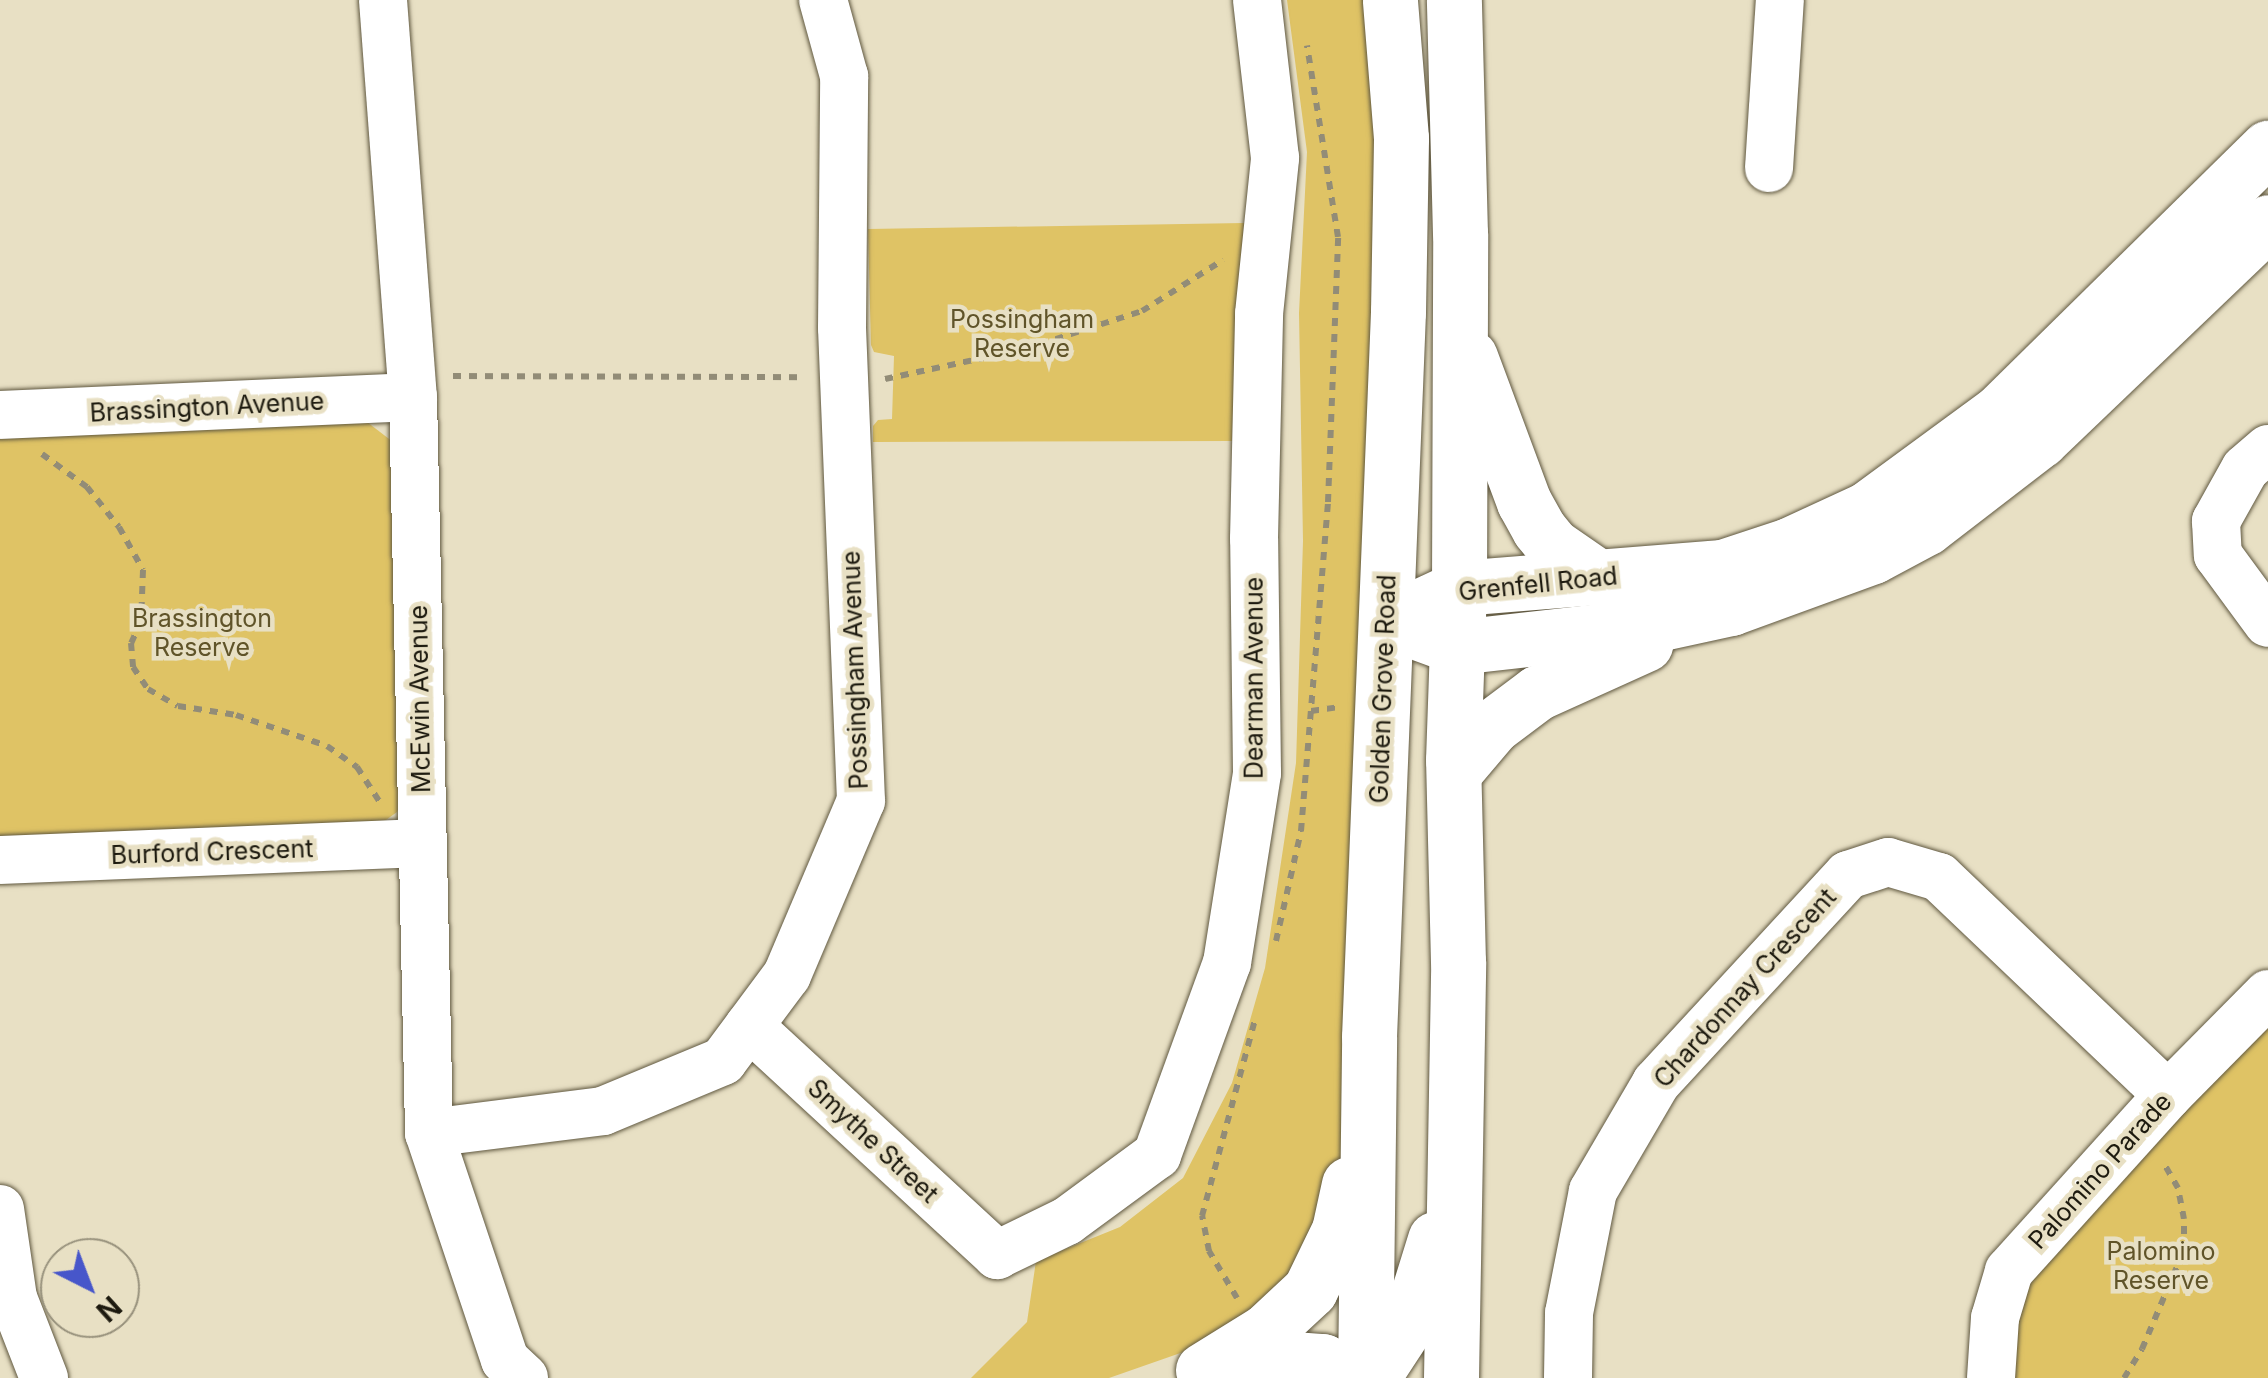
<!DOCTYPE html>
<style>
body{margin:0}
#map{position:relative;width:2268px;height:1378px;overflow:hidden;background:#e8e0c4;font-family:Inter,sans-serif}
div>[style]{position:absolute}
.green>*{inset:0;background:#dfc365}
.path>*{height:6px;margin-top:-3px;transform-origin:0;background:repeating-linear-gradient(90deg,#928c77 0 8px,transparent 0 16px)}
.roads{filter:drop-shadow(0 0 2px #605840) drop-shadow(0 0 2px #605840)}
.minor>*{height:48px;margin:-24px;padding:0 24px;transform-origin:24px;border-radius:24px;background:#fff}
.major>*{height:55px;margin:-27.5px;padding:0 27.5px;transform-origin:27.5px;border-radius:27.5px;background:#fff}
span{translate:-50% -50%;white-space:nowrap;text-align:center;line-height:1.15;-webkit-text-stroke:9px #e8e0c4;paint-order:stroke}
.park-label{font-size:25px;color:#605429}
.street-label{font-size:25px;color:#1d1a0f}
.north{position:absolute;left:40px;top:1238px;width:100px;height:100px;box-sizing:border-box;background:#e8e0c4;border:2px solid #97917c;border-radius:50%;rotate:138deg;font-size:28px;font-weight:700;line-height:40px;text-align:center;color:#1d1a0f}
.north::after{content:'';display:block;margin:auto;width:35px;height:45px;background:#4756ca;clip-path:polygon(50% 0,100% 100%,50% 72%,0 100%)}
</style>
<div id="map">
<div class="green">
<div style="clip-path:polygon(1287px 0,1371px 0,1381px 133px,1350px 1070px,1337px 1226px,1252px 1328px,1109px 1378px,971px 1378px,1027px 1322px,1036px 1261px,1120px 1227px,1183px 1178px,1232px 1083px,1265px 968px,1296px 763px,1303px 541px,1299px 313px,1307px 152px)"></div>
<div style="clip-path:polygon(1244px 223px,1232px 441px,873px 442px,873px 426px,878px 420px,892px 419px,894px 356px,874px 352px,871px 345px,868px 229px)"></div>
<div style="clip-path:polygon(343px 419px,367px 422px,397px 445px,406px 793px,397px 812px,379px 825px,0 844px,0 439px)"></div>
<div style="clip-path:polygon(2268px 996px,2268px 1378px,1991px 1378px,1995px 1318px)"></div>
</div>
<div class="path">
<div style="left:453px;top:376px;width:352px;rotate:0.2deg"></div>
<div style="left:885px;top:379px;width:143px;rotate:-12.1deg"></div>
<div style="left:1025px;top:349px;width:123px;rotate:-18deg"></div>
<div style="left:1142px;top:311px;width:96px;rotate:-32.2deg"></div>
<div style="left:42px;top:454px;width:56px;rotate:36.3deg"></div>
<div style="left:87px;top:487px;width:51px;rotate:51.3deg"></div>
<div style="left:119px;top:527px;width:49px;rotate:60.8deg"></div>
<div style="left:143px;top:570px;width:51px;rotate:92.2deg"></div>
<div style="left:141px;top:621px;width:24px;rotate:114deg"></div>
<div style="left:131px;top:643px;width:24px;rotate:85deg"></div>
<div style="left:133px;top:667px;width:27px;rotate:56deg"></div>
<div style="left:148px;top:689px;width:34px;rotate:30deg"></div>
<div style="left:178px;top:706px;width:59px;rotate:8.8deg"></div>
<div style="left:236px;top:715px;width:96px;rotate:18.8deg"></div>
<div style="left:327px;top:746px;width:37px;rotate:35deg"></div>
<div style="left:357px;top:767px;width:44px;rotate:57deg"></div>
<div style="left:1311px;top:711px;width:28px;rotate:-8deg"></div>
<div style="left:1276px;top:941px;width:113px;rotate:-77.2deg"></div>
<div style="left:1301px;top:831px;width:330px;rotate:-85.3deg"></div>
<div style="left:1328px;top:502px;width:265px;rotate:-87.8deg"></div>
<div style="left:1338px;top:237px;width:194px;rotate:-99.2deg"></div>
<div style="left:1237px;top:1298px;width:55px;rotate:-120.8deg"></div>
<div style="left:1209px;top:1251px;width:36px;rotate:-101deg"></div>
<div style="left:1202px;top:1216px;width:207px;rotate:-74.9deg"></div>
<div style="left:2124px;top:1378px;width:34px;rotate:-58deg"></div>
<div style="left:2142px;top:1349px;width:108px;rotate:-67deg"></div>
<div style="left:2184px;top:1250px;width:31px;rotate:-90deg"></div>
<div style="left:2184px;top:1219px;width:32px;rotate:-101deg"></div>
<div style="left:2178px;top:1188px;width:30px;rotate:-120deg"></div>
</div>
<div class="roads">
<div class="minor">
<div style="left:383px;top:0;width:398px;rotate:85.7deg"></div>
<div style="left:413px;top:397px;width:736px;rotate:88.75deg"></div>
<div style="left:429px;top:1133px;width:239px;rotate:71.5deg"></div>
<div style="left:505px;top:1360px;width:26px;rotate:43deg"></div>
<div style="left:1769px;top:168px;width:168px;rotate:-86.3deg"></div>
<div style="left:0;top:415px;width:413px;rotate:-2.5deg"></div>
<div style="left:2268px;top:449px;width:30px;rotate:139deg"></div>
<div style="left:2245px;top:469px;width:60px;rotate:119.1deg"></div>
<div style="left:2216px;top:521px;width:34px;rotate:87deg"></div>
<div style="left:2218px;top:555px;width:84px;rotate:53.7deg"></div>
<div style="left:0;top:860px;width:423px;rotate:-2.3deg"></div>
<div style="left:749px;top:1026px;width:338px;rotate:42.7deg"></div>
<div style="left:997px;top:1255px;width:78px;rotate:-25.9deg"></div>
<div style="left:1067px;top:1221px;width:112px;rotate:-36.3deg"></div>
<div style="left:1157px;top:1155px;width:204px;rotate:-70deg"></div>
<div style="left:1227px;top:963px;width:192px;rotate:-81deg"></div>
<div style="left:1257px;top:773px;width:234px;rotate:-90.7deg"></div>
<div style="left:1254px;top:539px;width:225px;rotate:-88.7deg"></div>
<div style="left:1259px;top:314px;width:157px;rotate:-84.1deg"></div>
<div style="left:1275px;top:158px;width:159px;rotate:-96.5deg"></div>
<div style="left:429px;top:1133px;width:175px;rotate:-7.2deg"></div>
<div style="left:603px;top:1111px;width:130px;rotate:-22.6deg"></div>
<div style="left:723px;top:1061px;width:107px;rotate:-53.3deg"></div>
<div style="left:787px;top:975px;width:189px;rotate:-67deg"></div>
<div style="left:861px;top:801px;width:473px;rotate:-92.3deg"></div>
<div style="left:842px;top:328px;width:252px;rotate:-89.5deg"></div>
<div style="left:844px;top:76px;width:79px;rotate:-105.4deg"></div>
<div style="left:0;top:1209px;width:90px;rotate:81.7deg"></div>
<div style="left:13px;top:1298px;width:86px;rotate:68.8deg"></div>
<div style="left:1568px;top:1378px;width:65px;rotate:-89.1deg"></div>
<div style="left:1569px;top:1313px;width:124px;rotate:-78.9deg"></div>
<div style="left:1593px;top:1191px;width:125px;rotate:-59.7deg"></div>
<div style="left:1656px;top:1083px;width:283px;rotate:-47.3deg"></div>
<div style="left:1848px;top:875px;width:42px;rotate:-18deg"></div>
<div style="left:1888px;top:862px;width:53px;rotate:16.4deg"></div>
<div style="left:1939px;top:877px;width:316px;rotate:43.6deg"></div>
<div style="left:1991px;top:1378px;width:60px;rotate:-86.2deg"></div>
<div style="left:1995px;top:1318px;width:49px;rotate:-73.4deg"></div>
<div style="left:2009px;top:1271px;width:237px;rotate:-47.9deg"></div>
<div style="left:2168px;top:1095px;width:142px;rotate:-45.3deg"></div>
</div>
<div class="major">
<div style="left:1470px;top:357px;width:155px;rotate:69.6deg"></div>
<div style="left:1524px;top:502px;width:31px;rotate:61deg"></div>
<div style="left:1539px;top:529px;width:22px;rotate:51deg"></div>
<div style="left:1553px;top:546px;width:55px;rotate:34.6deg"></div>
<div style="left:1425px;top:604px;width:38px;rotate:-25deg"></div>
<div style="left:1459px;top:588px;width:264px;rotate:-4.6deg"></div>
<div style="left:1722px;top:567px;width:71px;rotate:-18.2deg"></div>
<div style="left:1789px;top:545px;width:86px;rotate:-24.8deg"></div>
<div style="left:1867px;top:509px;width:164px;rotate:-36.3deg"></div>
<div style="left:1999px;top:412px;width:377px;rotate:-44.5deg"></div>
<div style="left:1422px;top:634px;width:37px;rotate:20deg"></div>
<div style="left:1457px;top:647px;width:197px;rotate:-6.4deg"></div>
<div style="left:1653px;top:625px;width:80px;rotate:-12.3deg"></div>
<div style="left:1731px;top:608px;width:151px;rotate:-20.1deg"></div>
<div style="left:1873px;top:556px;width:61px;rotate:-28.2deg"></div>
<div style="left:1927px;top:527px;width:143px;rotate:-37.6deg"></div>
<div style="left:2040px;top:440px;width:315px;rotate:-43.7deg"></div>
<div style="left:1454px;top:772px;width:60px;rotate:-49.7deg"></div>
<div style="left:1493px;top:726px;width:55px;rotate:-36.9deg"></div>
<div style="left:1537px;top:693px;width:119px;rotate:-24.4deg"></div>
<div style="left:1219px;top:1368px;width:75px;rotate:-6.9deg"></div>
<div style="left:1293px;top:1359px;width:30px;rotate:4deg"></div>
<div style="left:1323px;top:1361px;width:32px;rotate:32deg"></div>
<div style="left:1203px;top:1370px;width:74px;rotate:-31.8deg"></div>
<div style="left:1266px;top:1331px;width:60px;rotate:-43deg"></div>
<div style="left:1310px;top:1290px;width:67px;rotate:-64.2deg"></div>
<div style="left:1339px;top:1230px;width:47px;rotate:-77.7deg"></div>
<div style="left:1365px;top:1378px;width:341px;rotate:-89.3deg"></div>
<div style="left:1369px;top:1037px;width:726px;rotate:-87.71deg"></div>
<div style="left:1398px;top:312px;width:174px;rotate:-89deg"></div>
<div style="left:1401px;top:138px;width:138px;rotate:-94.6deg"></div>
<div style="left:1372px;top:1378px;width:69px;rotate:-56.8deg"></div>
<div style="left:1410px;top:1320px;width:85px;rotate:-72.8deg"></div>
<div style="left:1451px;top:1378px;width:416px;rotate:-89deg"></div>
<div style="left:1458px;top:962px;width:202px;rotate:-91.4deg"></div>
<div style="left:1453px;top:760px;width:172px;rotate:-88deg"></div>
<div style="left:1459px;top:588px;width:354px;rotate:-89.8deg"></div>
<div style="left:1460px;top:234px;width:234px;rotate:-91.5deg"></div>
</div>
</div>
<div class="park-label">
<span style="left:1022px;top:334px">Possingham<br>Reserve</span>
<span style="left:202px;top:633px">Brassington<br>Reserve</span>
<span style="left:2161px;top:1266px">Palomino<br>Reserve</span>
</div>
<div class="street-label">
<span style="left:207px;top:407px;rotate:-3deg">Brassington Avenue</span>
<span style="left:1538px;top:584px;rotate:-6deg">Grenfell Road</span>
<span style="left:855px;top:670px;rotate:-92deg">Possingham Avenue</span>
<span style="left:1254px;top:678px;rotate:-90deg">Dearman Avenue</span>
<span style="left:1383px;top:689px;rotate:-88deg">Golden Grove Road</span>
<span style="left:420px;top:699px;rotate:-91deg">McEwin Avenue</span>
<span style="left:212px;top:852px;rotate:-2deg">Burford Crescent</span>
<span style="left:1745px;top:988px;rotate:-48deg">Chardonnay Crescent</span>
<span style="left:873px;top:1141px;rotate:43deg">Smythe Street</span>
<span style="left:2100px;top:1171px;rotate:-48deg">Palomino Parade</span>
</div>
<div class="north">N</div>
</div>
